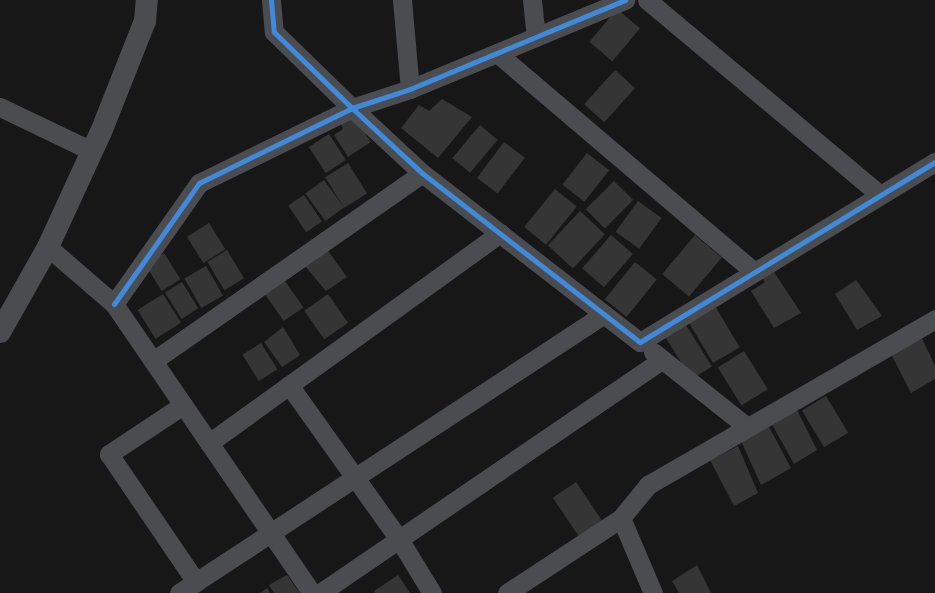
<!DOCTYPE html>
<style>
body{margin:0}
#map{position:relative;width:935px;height:593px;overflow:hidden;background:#171717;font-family:"Archivo Narrow",sans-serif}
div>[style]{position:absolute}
.building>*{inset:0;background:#353536;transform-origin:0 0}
.minor>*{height:19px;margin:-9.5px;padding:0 9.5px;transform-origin:9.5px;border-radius:9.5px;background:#4b4c50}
.tertiary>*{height:22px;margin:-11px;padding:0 11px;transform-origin:11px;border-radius:11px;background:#4b4c50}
.cycleway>*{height:5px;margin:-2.5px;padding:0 2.5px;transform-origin:2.5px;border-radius:2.5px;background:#408adc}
span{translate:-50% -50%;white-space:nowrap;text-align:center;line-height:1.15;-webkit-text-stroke:4px #111113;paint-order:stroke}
</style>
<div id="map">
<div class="building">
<div style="left:617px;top:9px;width:30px;height:43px;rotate:40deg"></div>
<div style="left:615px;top:70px;width:27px;height:46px;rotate:42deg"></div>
<div style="clip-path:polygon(442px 99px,472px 117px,438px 158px,401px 128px,419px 105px,429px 111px)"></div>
<div style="clip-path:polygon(353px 116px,371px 142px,348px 157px,334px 135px,343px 129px,340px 122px)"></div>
<div style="left:480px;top:125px;width:23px;height:43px;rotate:40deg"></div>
<div style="left:329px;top:134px;width:31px;height:24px;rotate:57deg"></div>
<div style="left:504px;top:142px;width:26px;height:45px;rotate:37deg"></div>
<div style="left:587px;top:153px;width:28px;height:40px;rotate:38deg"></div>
<div style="left:348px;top:163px;width:36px;height:27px;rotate:58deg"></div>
<div style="left:324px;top:180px;width:34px;height:23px;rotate:54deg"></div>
<div style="left:614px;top:181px;width:27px;height:40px;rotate:45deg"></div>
<div style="left:555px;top:189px;width:28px;height:49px;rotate:39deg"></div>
<div style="left:304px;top:195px;width:32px;height:19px;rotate:56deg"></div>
<div style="left:638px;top:201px;width:29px;height:38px;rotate:36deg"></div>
<div style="left:580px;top:211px;width:34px;height:47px;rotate:43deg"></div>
<div style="left:209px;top:223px;width:31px;height:26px;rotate:58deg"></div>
<div style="left:611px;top:235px;width:29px;height:44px;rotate:41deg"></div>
<div style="left:695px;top:235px;width:35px;height:51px;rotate:40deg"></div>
<div style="clip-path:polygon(326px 248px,347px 277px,326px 291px,304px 265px)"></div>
<div style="left:227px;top:250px;width:33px;height:23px;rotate:59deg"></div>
<div style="left:164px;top:253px;width:31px;height:22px;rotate:58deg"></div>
<div style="left:635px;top:262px;width:28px;height:48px;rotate:39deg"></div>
<div style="left:206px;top:266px;width:34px;height:25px;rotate:60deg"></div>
<div style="clip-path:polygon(772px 269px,801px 313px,774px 328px,751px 291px,765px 282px,761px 276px)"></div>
<div style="clip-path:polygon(856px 280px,882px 316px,857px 330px,835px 294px)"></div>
<div style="left:285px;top:281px;width:32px;height:24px;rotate:55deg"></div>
<div style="left:182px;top:282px;width:31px;height:20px;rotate:58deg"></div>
<div style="left:163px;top:294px;width:34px;height:30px;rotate:58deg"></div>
<div style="left:328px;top:294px;width:35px;height:29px;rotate:55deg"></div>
<div style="left:715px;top:306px;width:48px;height:31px;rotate:59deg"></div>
<div style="left:686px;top:325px;width:49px;height:24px;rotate:58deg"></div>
<div style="clip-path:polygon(283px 327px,300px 355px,282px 367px,264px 342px)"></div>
<div style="clip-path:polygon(920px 334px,935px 366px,935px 379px,911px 393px,891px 354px)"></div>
<div style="left:261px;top:343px;width:31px;height:22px;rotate:58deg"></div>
<div style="left:744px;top:351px;width:45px;height:31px;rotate:58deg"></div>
<div style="left:826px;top:396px;width:43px;height:28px;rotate:59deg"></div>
<div style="clip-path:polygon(796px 408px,817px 450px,794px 464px,769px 419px)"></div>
<div style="clip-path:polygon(767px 423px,791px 468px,761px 485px,741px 441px)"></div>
<div style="clip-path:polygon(738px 446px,758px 493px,734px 506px,710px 460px)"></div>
<div style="left:576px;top:482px;width:48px;height:28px;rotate:56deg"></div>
<div style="clip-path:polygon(697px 565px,711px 593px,679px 593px,672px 581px)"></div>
<div style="clip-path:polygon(287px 575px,300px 593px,274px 593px,269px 585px)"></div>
<div style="clip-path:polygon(398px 575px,410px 593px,375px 593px,374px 591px)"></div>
<div style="clip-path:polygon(267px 588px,270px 593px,260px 593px)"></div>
</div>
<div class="minor">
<div style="left:271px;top:0;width:32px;rotate:85deg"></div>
<div style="left:274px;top:32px;width:109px;rotate:44.3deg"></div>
<div style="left:352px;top:108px;width:96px;rotate:42.9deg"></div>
<div style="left:422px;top:173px;width:276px;rotate:37.8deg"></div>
<div style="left:640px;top:342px;width:346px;rotate:-31.4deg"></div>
<div style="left:402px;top:0;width:89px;rotate:84.9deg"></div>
<div style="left:532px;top:0;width:37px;rotate:84deg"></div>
<div style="left:647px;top:0;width:304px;rotate:39.9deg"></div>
<div style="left:497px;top:53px;width:338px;rotate:40.4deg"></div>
<div style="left:0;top:107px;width:102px;rotate:25.6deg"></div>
<div style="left:48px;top:247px;width:87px;rotate:40.8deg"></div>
<div style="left:114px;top:304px;width:350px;rotate:55.6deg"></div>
<div style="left:114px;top:304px;width:148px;rotate:-54.9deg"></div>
<div style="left:199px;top:183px;width:170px;rotate:-26.1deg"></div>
<div style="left:352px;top:108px;width:61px;rotate:-18.1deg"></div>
<div style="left:410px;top:89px;width:233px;rotate:-22.5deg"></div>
<div style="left:653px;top:352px;width:119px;rotate:38.5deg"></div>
<div style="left:153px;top:361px;width:328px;rotate:-34.9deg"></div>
<div style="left:289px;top:385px;width:189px;rotate:54.5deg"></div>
<div style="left:399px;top:539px;width:63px;rotate:58.6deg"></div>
<div style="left:183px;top:405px;width:89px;rotate:146.5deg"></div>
<div style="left:109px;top:454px;width:155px;rotate:55.8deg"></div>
<div style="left:209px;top:443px;width:359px;rotate:-35.8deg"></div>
<div style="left:621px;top:518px;width:82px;rotate:66.9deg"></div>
<div style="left:179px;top:593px;width:508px;rotate:-33.28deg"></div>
<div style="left:320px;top:593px;width:413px;rotate:-34.3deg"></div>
<div style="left:507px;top:593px;width:136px;rotate:-33.3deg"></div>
<div style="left:621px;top:518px;width:43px;rotate:-50.7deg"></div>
<div style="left:648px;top:485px;width:332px;rotate:-30deg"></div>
</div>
<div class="tertiary">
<div style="left:0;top:332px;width:98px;rotate:-60.5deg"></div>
<div style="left:48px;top:247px;width:127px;rotate:-65.3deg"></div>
<div style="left:101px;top:132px;width:119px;rotate:-68.4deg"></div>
<div style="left:145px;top:21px;width:21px;rotate:-85deg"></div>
</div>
<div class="cycleway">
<div style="left:271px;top:0;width:32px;rotate:85deg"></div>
<div style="left:274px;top:32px;width:109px;rotate:44.3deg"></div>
<div style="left:352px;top:108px;width:96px;rotate:42.9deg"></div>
<div style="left:422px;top:173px;width:276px;rotate:37.8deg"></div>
<div style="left:640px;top:342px;width:346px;rotate:-31.4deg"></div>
<div style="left:114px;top:304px;width:148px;rotate:-54.9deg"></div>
<div style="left:199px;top:183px;width:170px;rotate:-26.1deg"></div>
<div style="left:352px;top:108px;width:61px;rotate:-18.1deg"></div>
<div style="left:410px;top:89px;width:233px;rotate:-22.5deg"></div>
</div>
</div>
